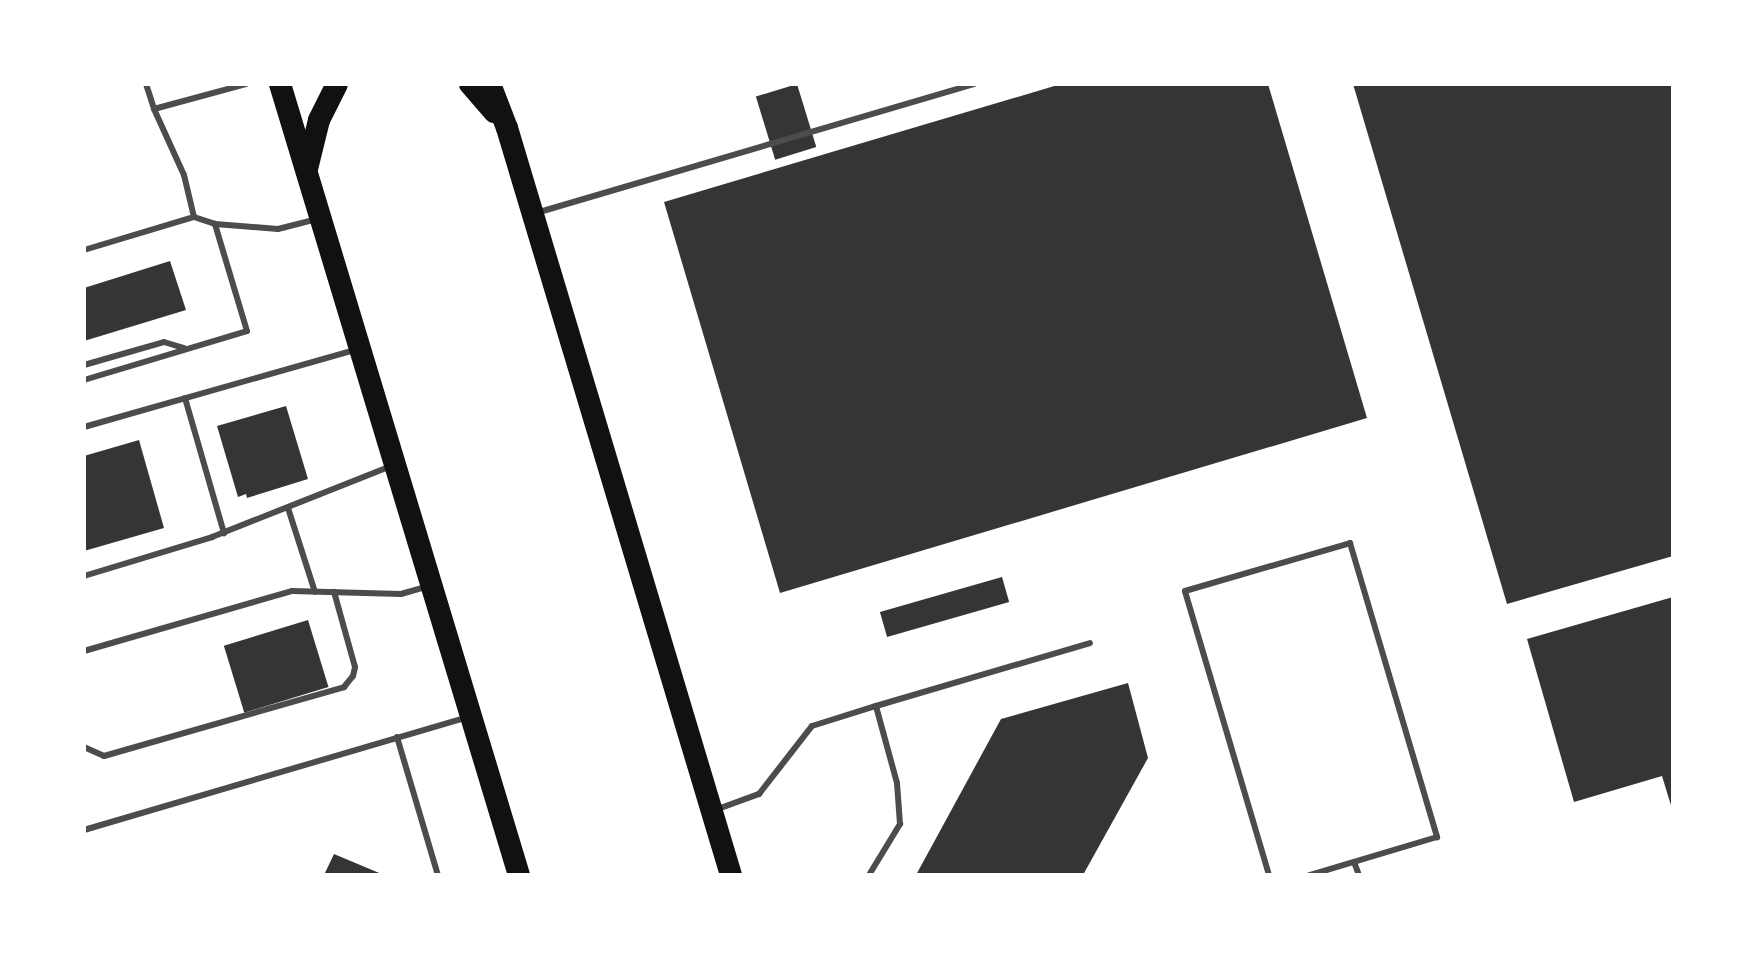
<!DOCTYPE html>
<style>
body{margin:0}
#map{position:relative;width:1757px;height:959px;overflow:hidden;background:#fff;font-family:"Noto Serif",serif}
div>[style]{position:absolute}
.building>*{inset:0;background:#353535;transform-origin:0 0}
.service>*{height:6px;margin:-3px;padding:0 3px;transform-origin:3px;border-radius:3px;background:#4c4c4c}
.trunk>*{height:22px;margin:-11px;padding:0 11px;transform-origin:11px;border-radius:11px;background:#111}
span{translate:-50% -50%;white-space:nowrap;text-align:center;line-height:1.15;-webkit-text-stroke:6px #fff;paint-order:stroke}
.frame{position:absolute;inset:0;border:86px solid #fff;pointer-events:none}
</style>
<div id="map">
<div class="building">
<div style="left:797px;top:84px;width:66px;height:43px;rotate:73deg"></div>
<div style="clip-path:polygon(1061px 84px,1268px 84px,1367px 418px,780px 593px,664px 202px)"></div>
<div style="clip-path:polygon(1353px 84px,1673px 84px,1673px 556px,1507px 604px)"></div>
<div style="clip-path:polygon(170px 261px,186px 310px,84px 341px,84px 288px)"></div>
<div style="clip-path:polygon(286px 406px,308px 479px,247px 498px,246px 494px,238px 497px,217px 426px)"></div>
<div style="clip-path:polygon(139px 440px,164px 528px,84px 551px,84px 456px)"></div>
<div style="left:1002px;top:577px;width:26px;height:127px;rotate:74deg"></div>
<div style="clip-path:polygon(1673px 597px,1673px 812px,1662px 776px,1574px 802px,1527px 639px)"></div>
<div style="left:308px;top:620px;width:70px;height:88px;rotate:73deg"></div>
<div style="clip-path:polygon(1128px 683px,1148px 758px,1083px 875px,916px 875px,1001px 719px)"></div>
<div style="clip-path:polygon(334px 854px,384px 875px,324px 875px)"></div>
</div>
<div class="service">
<div style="left:146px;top:84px;width:26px;rotate:72deg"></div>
<div style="left:154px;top:109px;width:95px;rotate:-15.2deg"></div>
<div style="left:154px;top:109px;width:72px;rotate:65.6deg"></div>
<div style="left:184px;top:175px;width:43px;rotate:76.6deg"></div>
<div style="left:536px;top:213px;width:457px;rotate:-16.4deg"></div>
<div style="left:84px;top:250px;width:115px;rotate:-16.7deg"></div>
<div style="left:194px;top:217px;width:22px;rotate:18deg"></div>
<div style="left:215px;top:224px;width:63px;rotate:4.5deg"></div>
<div style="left:278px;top:229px;width:40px;rotate:-14.4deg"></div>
<div style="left:84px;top:365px;width:83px;rotate:-16deg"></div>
<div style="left:164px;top:342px;width:21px;rotate:17deg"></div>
<div style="left:84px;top:380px;width:170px;rotate:-16.7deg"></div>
<div style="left:247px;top:331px;width:112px;rotate:-106.7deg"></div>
<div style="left:185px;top:398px;width:141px;rotate:73.9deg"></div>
<div style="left:84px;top:427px;width:281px;rotate:-15.9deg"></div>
<div style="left:288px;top:508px;width:88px;rotate:72.2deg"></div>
<div style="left:84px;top:576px;width:134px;rotate:-16.9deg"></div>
<div style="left:212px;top:537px;width:190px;rotate:-21.6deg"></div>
<div style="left:84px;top:651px;width:216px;rotate:-16.1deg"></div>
<div style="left:292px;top:591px;width:109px;rotate:1.6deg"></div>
<div style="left:401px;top:594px;width:26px;rotate:-16deg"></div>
<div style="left:397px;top:737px;width:144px;rotate:73.5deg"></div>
<div style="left:84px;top:747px;width:22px;rotate:24deg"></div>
<div style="left:104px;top:756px;width:250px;rotate:-16deg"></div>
<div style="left:344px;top:687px;width:14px;rotate:-51deg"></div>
<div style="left:353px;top:676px;width:9px;rotate:-77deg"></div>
<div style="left:355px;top:667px;width:78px;rotate:-105.6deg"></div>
<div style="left:715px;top:810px;width:47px;rotate:-20deg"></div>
<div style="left:759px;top:794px;width:86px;rotate:-52.1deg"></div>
<div style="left:812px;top:726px;width:67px;rotate:-17.4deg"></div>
<div style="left:84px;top:830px;width:400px;rotate:-16.4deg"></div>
<div style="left:1354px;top:862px;width:14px;rotate:69deg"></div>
<div style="left:869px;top:875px;width:60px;rotate:-58.7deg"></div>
<div style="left:900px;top:824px;width:41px;rotate:-94.2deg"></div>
<div style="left:897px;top:783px;width:80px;rotate:-105.3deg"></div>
<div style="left:876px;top:706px;width:223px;rotate:-16.4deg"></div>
<div style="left:1269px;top:875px;width:296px;rotate:-106.5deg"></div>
<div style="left:1185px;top:591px;width:172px;rotate:-16.2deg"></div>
<div style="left:1350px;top:543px;width:307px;rotate:73.5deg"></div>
<div style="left:1437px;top:837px;width:133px;rotate:163.3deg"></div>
</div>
<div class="trunk">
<div style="left:280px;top:84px;width:826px;rotate:73.19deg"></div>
<div style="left:470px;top:84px;width:37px;rotate:49deg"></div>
<div style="left:490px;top:84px;width:47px;rotate:68.9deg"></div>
<div style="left:507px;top:128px;width:780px;rotate:73.31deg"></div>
<div style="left:307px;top:169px;width:50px;rotate:-76.2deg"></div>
<div style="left:319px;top:120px;width:40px;rotate:-63.4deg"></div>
</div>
<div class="frame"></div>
</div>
